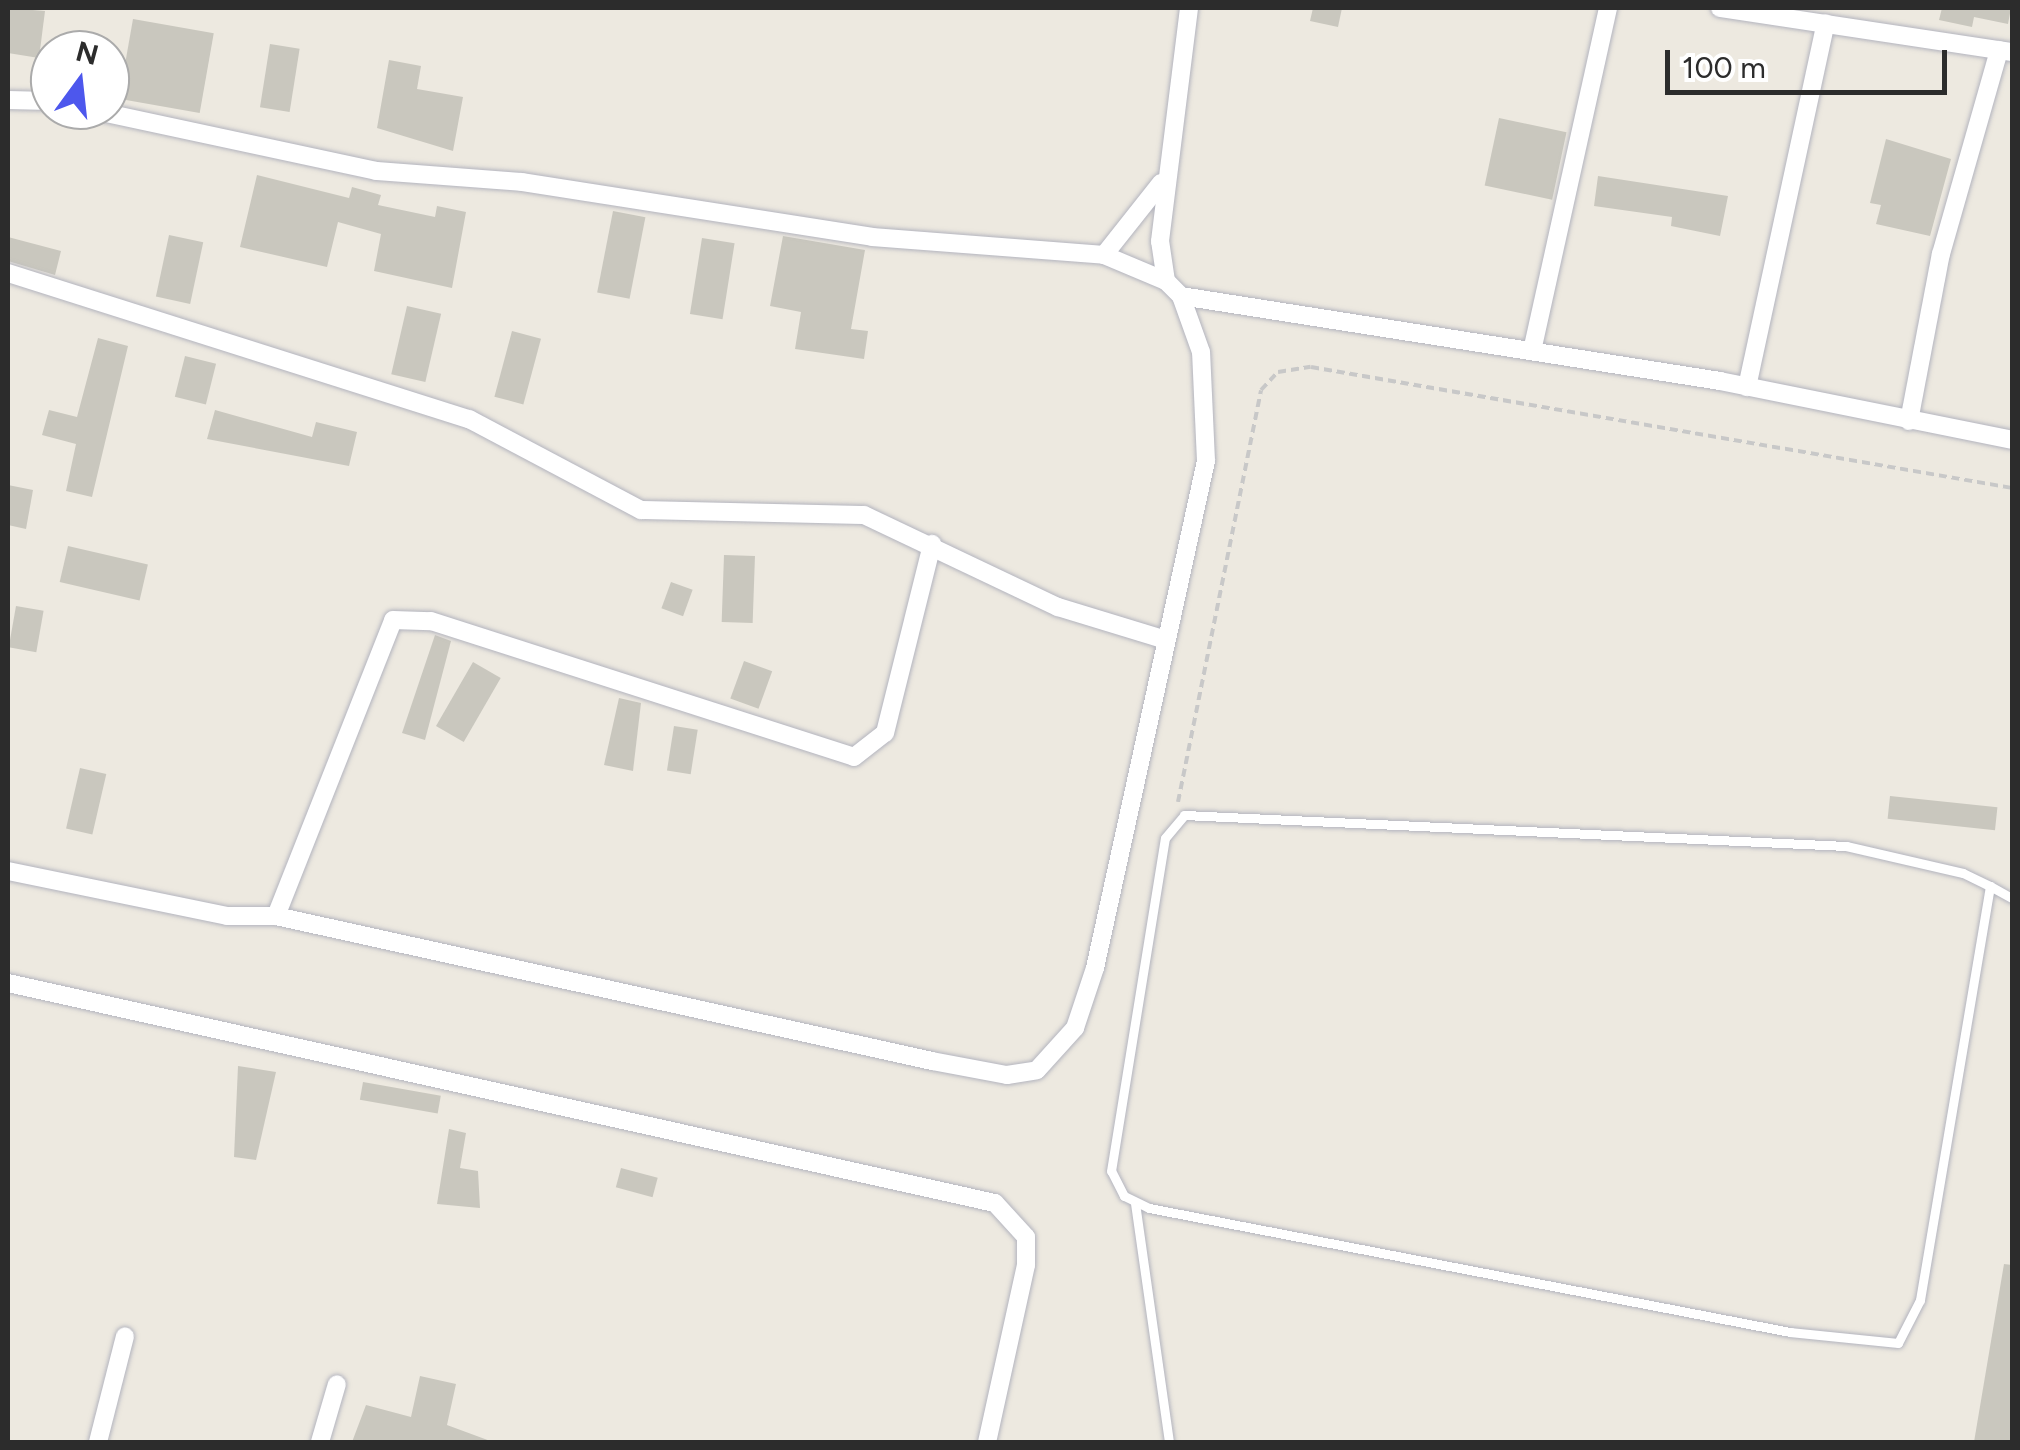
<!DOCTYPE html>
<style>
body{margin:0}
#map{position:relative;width:2020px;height:1450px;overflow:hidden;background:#ede9e0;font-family:Figtree,sans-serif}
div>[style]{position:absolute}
.building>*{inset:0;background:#c9c7be;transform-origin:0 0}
.path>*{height:4px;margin-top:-2px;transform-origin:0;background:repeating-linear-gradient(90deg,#c8c8c8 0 8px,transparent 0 13px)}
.roads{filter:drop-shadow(0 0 2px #b3b4be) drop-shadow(0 0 2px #b3b4be)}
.service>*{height:9px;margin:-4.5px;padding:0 4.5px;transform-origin:4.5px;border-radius:4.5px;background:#fff}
.minor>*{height:18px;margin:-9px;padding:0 9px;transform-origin:9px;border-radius:9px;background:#fff}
span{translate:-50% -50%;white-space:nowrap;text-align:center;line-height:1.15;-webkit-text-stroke:10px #fff;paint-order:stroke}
.frame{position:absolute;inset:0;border:10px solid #2c2c2c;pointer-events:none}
.north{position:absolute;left:30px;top:30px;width:100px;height:100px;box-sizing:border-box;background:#fff;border:2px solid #ababab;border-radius:50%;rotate:15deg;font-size:28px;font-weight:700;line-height:40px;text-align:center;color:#2c2c2c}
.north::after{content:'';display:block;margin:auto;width:35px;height:45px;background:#4d57ed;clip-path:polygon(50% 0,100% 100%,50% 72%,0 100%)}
.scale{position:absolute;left:1665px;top:50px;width:282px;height:45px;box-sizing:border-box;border:5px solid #2c2c2c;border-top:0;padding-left:12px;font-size:30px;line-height:35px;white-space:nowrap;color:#2c2c2c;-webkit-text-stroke:8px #fff;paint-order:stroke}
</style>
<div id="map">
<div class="building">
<div style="clip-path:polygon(8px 8px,45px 11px,39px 58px,8px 53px)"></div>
<div style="clip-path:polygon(1313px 8px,1342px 8px,1338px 27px,1310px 21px)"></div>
<div style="clip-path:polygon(1942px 8px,2011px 8px,2008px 24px,1974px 17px,1972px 27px,1939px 20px)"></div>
<div style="left:133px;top:19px;width:82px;height:81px;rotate:10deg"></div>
<div style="left:270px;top:44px;width:30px;height:64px;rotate:9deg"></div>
<div style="clip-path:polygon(389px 60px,421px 66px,417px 89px,463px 97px,453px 151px,377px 128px)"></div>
<div style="left:1499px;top:118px;width:69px;height:69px;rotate:12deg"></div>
<div style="clip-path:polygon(1886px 139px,1951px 159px,1930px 236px,1876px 224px,1881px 205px,1870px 203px)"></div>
<div style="clip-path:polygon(257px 175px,349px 198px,352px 187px,381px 195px,378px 205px,435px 217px,437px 206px,466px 212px,452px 288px,374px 271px,381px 234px,338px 222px,327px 267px,240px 247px)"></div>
<div style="clip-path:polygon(1598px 176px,1728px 196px,1720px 236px,1671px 226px,1672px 217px,1594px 206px)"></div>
<div style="left:613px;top:211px;width:33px;height:83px;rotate:11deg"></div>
<div style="left:169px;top:235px;width:35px;height:63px;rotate:12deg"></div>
<div style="clip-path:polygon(783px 236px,865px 250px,851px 329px,868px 331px,864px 359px,795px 349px,801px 312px,770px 306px)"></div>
<div style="clip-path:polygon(8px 237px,61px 251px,55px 275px,8px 261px)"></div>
<div style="left:702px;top:238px;width:33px;height:77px;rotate:9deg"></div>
<div style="left:407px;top:306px;width:35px;height:70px;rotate:13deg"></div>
<div style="left:512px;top:331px;width:30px;height:68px;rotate:15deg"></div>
<div style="clip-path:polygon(98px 338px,128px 346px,92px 497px,66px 491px,76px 444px,42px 435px,49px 410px,77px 417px)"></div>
<div style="left:185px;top:356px;width:32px;height:42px;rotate:14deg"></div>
<div style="clip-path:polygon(215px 410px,312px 437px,316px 422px,357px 432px,349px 466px,207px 439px)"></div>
<div style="clip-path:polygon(8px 485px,33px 490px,26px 529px,8px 525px)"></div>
<div style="left:68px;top:546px;width:82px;height:37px;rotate:13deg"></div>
<div style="left:724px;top:555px;width:31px;height:67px;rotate:2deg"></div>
<div style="left:671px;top:582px;width:23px;height:28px;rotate:20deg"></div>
<div style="left:16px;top:606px;width:28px;height:42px;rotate:10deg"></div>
<div style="clip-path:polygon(435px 635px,451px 641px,425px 740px,402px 733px)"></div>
<div style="left:744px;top:661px;width:30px;height:40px;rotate:20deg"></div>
<div style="left:473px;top:662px;width:32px;height:74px;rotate:30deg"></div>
<div style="clip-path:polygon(619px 698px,641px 703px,633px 771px,604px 765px)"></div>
<div style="left:674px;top:726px;width:24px;height:45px;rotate:9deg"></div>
<div style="left:80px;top:768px;width:27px;height:62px;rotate:13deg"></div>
<div style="left:1890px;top:796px;width:108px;height:23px;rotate:6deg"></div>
<div style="clip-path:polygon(238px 1066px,276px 1072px,256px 1160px,234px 1157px)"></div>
<div style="left:363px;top:1082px;width:79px;height:18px;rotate:10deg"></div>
<div style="clip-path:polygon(449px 1129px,466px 1133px,460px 1168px,478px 1171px,480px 1208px,437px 1204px)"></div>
<div style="left:621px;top:1168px;width:38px;height:20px;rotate:15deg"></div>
<div style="clip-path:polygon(2004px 1264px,2012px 1265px,2012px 1442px,1974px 1442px)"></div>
<div style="clip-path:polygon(420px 1376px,456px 1384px,447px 1425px,493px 1442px,352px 1442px,366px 1405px,411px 1417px)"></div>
</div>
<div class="path">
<div style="left:1178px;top:802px;width:420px;rotate:-78.6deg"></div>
<div style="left:1261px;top:390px;width:25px;rotate:-47deg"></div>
<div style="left:1278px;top:372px;width:33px;rotate:-9deg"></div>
<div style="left:1311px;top:367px;width:711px;rotate:9.79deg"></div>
</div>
<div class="roads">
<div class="service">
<div style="left:1990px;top:886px;width:420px;rotate:99.6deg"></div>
<div style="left:1920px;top:1300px;width:48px;rotate:117.1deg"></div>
<div style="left:1898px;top:1343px;width:109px;rotate:-174.2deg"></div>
<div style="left:1790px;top:1332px;width:653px;rotate:-169.05deg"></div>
<div style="left:1149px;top:1208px;width:28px;rotate:-154deg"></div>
<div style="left:1124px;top:1196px;width:28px;rotate:-117deg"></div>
<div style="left:1111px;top:1171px;width:337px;rotate:-80.8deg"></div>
<div style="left:1165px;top:838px;width:30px;rotate:-50deg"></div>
<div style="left:1184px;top:815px;width:663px;rotate:2.68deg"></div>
<div style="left:1846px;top:846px;width:120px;rotate:13deg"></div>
<div style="left:1963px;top:873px;width:30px;rotate:26deg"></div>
<div style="left:1990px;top:886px;width:25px;rotate:29deg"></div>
<div style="left:1135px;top:1203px;width:241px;rotate:81.9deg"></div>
</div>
<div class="minor">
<div style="left:1720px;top:8px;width:295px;rotate:8.6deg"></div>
<div style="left:8px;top:100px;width:42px;rotate:1.4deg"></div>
<div style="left:92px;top:110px;width:290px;rotate:12.1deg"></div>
<div style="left:376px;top:171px;width:146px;rotate:4.3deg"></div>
<div style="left:522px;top:182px;width:354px;rotate:8.9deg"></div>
<div style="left:872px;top:237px;width:233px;rotate:4.4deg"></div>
<div style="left:1104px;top:255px;width:67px;rotate:22.8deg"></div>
<div style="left:1104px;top:255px;width:92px;rotate:-51.6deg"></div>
<div style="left:8px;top:273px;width:484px;rotate:17.6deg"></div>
<div style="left:469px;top:419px;width:195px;rotate:27.9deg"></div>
<div style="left:641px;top:510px;width:223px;rotate:1.3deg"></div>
<div style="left:864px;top:515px;width:215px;rotate:25.4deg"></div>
<div style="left:1058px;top:607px;width:113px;rotate:17deg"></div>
<div style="left:1181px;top:296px;width:546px;rotate:8.96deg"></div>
<div style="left:1720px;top:381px;width:298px;rotate:11.4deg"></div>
<div style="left:1532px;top:351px;width:351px;rotate:-77.5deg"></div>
<div style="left:1747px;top:387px;width:372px;rotate:-77.8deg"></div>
<div style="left:1909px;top:421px;width:170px;rotate:-79.2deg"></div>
<div style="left:1941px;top:254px;width:212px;rotate:-74.1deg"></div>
<div style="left:8px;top:871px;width:224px;rotate:11.6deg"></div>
<div style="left:227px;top:916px;width:49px"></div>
<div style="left:276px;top:916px;width:672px;rotate:12.46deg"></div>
<div style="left:932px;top:1061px;width:76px;rotate:10.6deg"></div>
<div style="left:1007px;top:1075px;width:30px;rotate:-9deg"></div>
<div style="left:1037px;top:1070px;width:57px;rotate:-47.9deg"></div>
<div style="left:1075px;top:1028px;width:63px;rotate:-71.6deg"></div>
<div style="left:1095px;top:968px;width:519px;rotate:-77.65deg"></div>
<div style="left:1206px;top:461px;width:109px;rotate:-92.6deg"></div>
<div style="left:1201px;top:352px;width:59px;rotate:-109.7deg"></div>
<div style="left:1181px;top:296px;width:21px;rotate:-135deg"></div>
<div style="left:1166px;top:281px;width:40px;rotate:-98.5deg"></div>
<div style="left:1160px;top:241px;width:235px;rotate:-82.9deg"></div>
<div style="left:276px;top:916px;width:318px;rotate:-68.4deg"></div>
<div style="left:393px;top:620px;width:38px;rotate:2deg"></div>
<div style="left:431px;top:621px;width:444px;rotate:17.8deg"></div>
<div style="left:854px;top:757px;width:39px;rotate:-38deg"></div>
<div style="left:885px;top:733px;width:195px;rotate:-76deg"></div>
<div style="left:8px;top:983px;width:1011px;rotate:12.57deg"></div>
<div style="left:995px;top:1203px;width:46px;rotate:47.6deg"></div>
<div style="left:1026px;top:1237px;width:28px;rotate:90deg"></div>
<div style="left:1026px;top:1265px;width:181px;rotate:102.4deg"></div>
<div style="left:98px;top:1442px;width:109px;rotate:-75.7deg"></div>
<div style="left:320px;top:1442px;width:60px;rotate:-73.7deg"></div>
</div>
</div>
<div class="frame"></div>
<div class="north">N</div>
<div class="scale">100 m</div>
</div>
